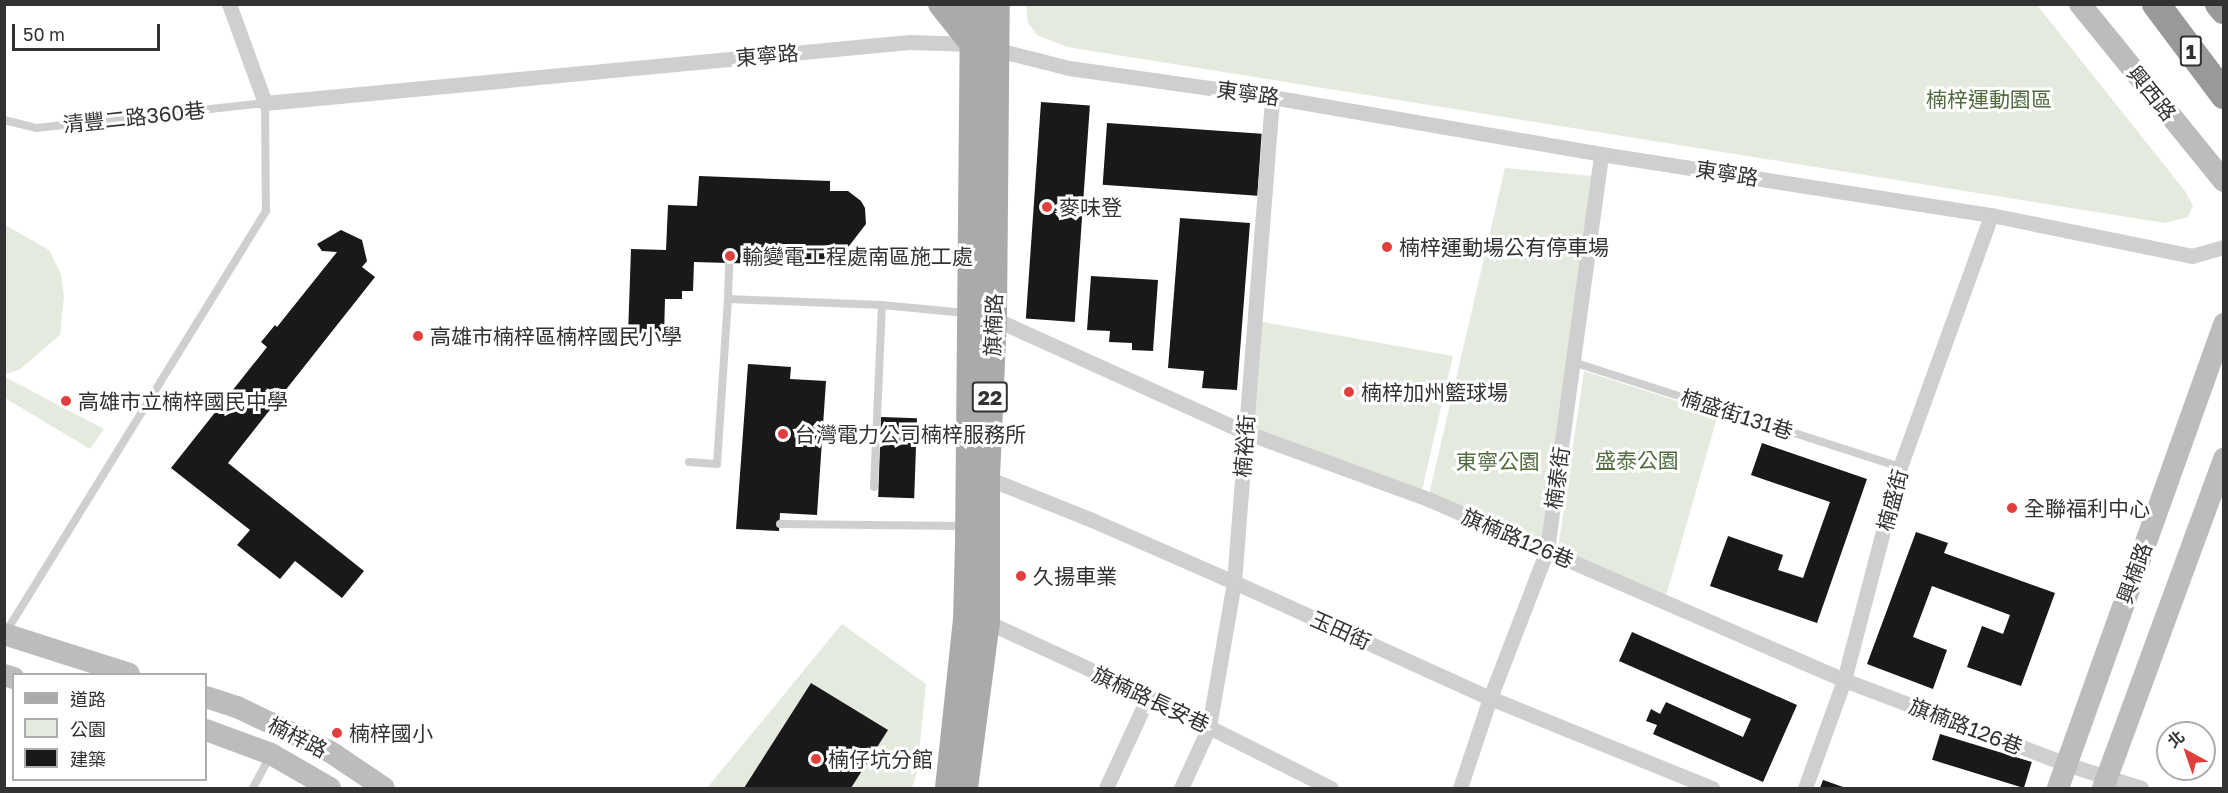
<!DOCTYPE html>
<meta charset="utf-8">
<style>
body{margin:0}
#map{position:relative;width:2228px;height:793px;overflow:hidden;background:#fff;font-family:"Golos Text","Noto Sans TC",sans-serif}
div>[style]{position:absolute}
.green>*{inset:0;background:#e4ebde}
.building>*{inset:0;background:#191919;transform-origin:0 0}
.lane>*{height:8px;margin:-4px;padding:0 4px;transform-origin:4px;border-radius:4px;background:#cfcfcf}
.street>*{height:15px;margin:-7.5px;padding:0 7.5px;transform-origin:7.5px;border-radius:7.5px;background:#cfcfcf}
.secondary>*{height:22px;margin:-11px;padding:0 11px;transform-origin:11px;border-radius:11px;background:#bcbcbc}
.primary>*{height:26px;margin:-13px;padding:0 13px;transform-origin:13px;border-radius:13px;background:#aaa}
.highway>*{height:28px;margin:-14px;padding:0 14px;transform-origin:14px;border-radius:14px;background:#999}
.dots>*{width:16px;height:16px;translate:-50% -50%;box-sizing:border-box;border:3px solid #fff;border-radius:50%}
span{translate:-50% -50%;white-space:nowrap;text-align:center;line-height:1.15;-webkit-text-stroke:6px #fff;paint-order:stroke}
.shield-label span{padding:2px 4px;background:#fff;border:2px solid;border-radius:4px;-webkit-text-stroke-width:0}
.shield-label{font-size:20px;color:#323232;font-weight:700}
.street-label{font-size:21px;color:#323232}
.park-label{font-size:21px;color:#516d40}
.poi-label{font-size:21px;color:#323232}
.left{translate:0 -50%;text-align:left}
.frame{position:absolute;inset:0;border:6px solid #323232;pointer-events:none}
.legend{position:absolute;left:12px;top:673px;width:195px;height:108px;box-sizing:border-box;background:#fff;border:2px solid #adadad;margin:0;padding:8px 10px;list-style:none;font-size:18px;color:#323232}
.legend li{display:flex;align-items:center;gap:12px;height:30px}
.legend b{width:30px;border:2px solid #adadad}
.north{position:absolute;left:2156px;top:721px;width:60px;height:60px;box-sizing:border-box;background:#fff;border:2px solid #adadad;border-radius:50%;rotate:320deg;font-size:16px;font-weight:700;line-height:24px;text-align:center;color:#323232}
.north::after{content:'';display:block;margin:auto;width:21px;height:27px;background:#e03f3d;clip-path:polygon(50% 0,100% 100%,50% 72%,0 100%)}
.scale{position:absolute;left:12px;top:24px;width:148px;height:27px;box-sizing:border-box;border:3px solid #323232;border-top:0;padding-left:8px;font-size:18px;line-height:21px;white-space:nowrap;color:#323232;-webkit-text-stroke:4px #fff;paint-order:stroke}
</style>
<div id="map">
<div class="green">
<div style="clip-path:polygon(1026px 5px,2037px 5px,2185px 191px,2193px 206px,2188px 217px,2165px 223px,1067px 47px,1037px 35px,1028px 23px)"></div>
<div style="clip-path:polygon(1505px 168px,1594px 176px,1547px 550px,1428px 499px)"></div>
<div style="clip-path:polygon(5px 225px,49px 250px,61px 274px,64px 296px,60px 335px,19px 370px,5px 374px)"></div>
<div style="clip-path:polygon(1258px 321px,1453px 356px,1422px 490px,1251px 428px)"></div>
<div style="clip-path:polygon(1584px 371px,1718px 414px,1666px 596px,1558px 549px)"></div>
<div style="clip-path:polygon(5px 377px,104px 429px,90px 449px,5px 398px)"></div>
<div style="clip-path:polygon(842px 624px,926px 684px,917px 772px,912px 788px,707px 788px)"></div>
</div>
<div class="building">
<div style="left:1041px;top:102px;width:49px;height:217px;rotate:4deg"></div>
<div style="left:1107px;top:123px;width:155px;height:62px;rotate:4deg"></div>
<div style="clip-path:polygon(699px 176px,830px 181px,830px 191px,848px 191px,861px 201px,865px 208px,866px 224px,849px 246px,830px 250px,827px 266px,694px 262px,693px 291px,682px 291px,682px 299px,665px 299px,664px 337px,628px 335px,631px 249px,666px 250px,668px 205px,697px 206px)"></div>
<div style="clip-path:polygon(1180px 218px,1250px 223px,1237px 390px,1202px 388px,1204px 371px,1168px 368px)"></div>
<div style="clip-path:polygon(341px 230px,362px 240px,367px 261px,362px 267px,375px 277px,228px 463px,364px 571px,342px 598px,295px 561px,280px 579px,237px 545px,250px 530px,171px 468px,267px 347px,261px 342px,275px 325px,277px 327px,337px 252px,322px 251px,317px 244px)"></div>
<div style="clip-path:polygon(1091px 276px,1158px 280px,1153px 351px,1132px 350px,1132px 343px,1109px 342px,1110px 331px,1087px 330px)"></div>
<div style="clip-path:polygon(748px 364px,791px 367px,790px 379px,826px 381px,817px 515px,780px 513px,779px 531px,736px 529px)"></div>
<div style="left:881px;top:417px;width:36px;height:80px;rotate:2deg"></div>
<div style="clip-path:polygon(1762px 443px,1867px 479px,1817px 623px,1710px 586px,1728px 536px,1783px 555px,1778px 570px,1803px 578px,1830px 502px,1751px 475px)"></div>
<div style="clip-path:polygon(1916px 532px,1948px 543px,1944px 553px,2055px 593px,2021px 686px,1967px 667px,1982px 626px,2003px 634px,2010px 615px,1932px 586px,1913px 637px,1947px 650px,1933px 689px,1867px 664px)"></div>
<div style="clip-path:polygon(1632px 632px,1797px 705px,1763px 782px,1653px 734px,1657px 725px,1646px 721px,1651px 709px,1660px 714px,1666px 702px,1743px 737px,1751px 719px,1619px 661px)"></div>
<div style="clip-path:polygon(811px 683px,888px 730px,851px 788px,744px 788px)"></div>
<div style="left:1940px;top:734px;width:96px;height:27px;rotate:17deg"></div>
<div style="clip-path:polygon(1823px 780px,1846px 788px,1820px 788px)"></div>
</div>
<div class="lane">
<div style="left:4px;top:120px;width:33px;rotate:14deg"></div>
<div style="left:36px;top:128px;width:230px;rotate:-6.2deg"></div>
<div style="left:265px;top:103px;width:108px;rotate:89.5deg"></div>
<div style="left:266px;top:211px;width:495px;rotate:121.7deg"></div>
<div style="left:728px;top:299px;width:36px;rotate:-88deg"></div>
<div style="left:1573px;top:362px;width:343px;rotate:17.8deg"></div>
<div style="left:689px;top:462px;width:28px;rotate:4deg"></div>
<div style="left:717px;top:464px;width:165px;rotate:-86.2deg"></div>
<div style="left:728px;top:299px;width:154px;rotate:2.2deg"></div>
<div style="left:882px;top:305px;width:84px;rotate:5.4deg"></div>
<div style="left:874px;top:487px;width:182px;rotate:-87.5deg"></div>
<div style="left:780px;top:524px;width:184px;rotate:0.6deg"></div>
<div style="left:253px;top:788px;width:36px;rotate:-62deg"></div>
</div>
<div class="street">
<div style="left:229px;top:4px;width:105px;rotate:70deg"></div>
<div style="left:265px;top:103px;width:647px;rotate:-5.41deg"></div>
<div style="left:909px;top:42px;width:64px;rotate:1.8deg"></div>
<div style="left:973px;top:44px;width:99px;rotate:14deg"></div>
<div style="left:1069px;top:68px;width:205px;rotate:8.1deg"></div>
<div style="left:1272px;top:97px;width:334px;rotate:9.8deg"></div>
<div style="left:1601px;top:154px;width:395px;rotate:8.9deg"></div>
<div style="left:1991px;top:215px;width:205px;rotate:11.5deg"></div>
<div style="left:2192px;top:256px;width:33px;rotate:-16deg"></div>
<div style="left:988px;top:316px;width:282px;rotate:24.3deg"></div>
<div style="left:1245px;top:432px;width:195px;rotate:20.1deg"></div>
<div style="left:1428px;top:499px;width:454px;rotate:23.5deg"></div>
<div style="left:1844px;top:680px;width:237px;rotate:20.7deg"></div>
<div style="left:2066px;top:764px;width:79px;rotate:17.7deg"></div>
<div style="left:982px;top:476px;width:118px;rotate:21.8deg"></div>
<div style="left:1092px;top:520px;width:155px;rotate:23.6deg"></div>
<div style="left:1234px;top:582px;width:281px;rotate:24.4deg"></div>
<div style="left:1490px;top:698px;width:240px;rotate:22.1deg"></div>
<div style="left:980px;top:622px;width:7px"></div>
<div style="left:987px;top:622px;width:165px;rotate:24.7deg"></div>
<div style="left:1137px;top:691px;width:217px;rotate:26.6deg"></div>
<div style="left:1106px;top:788px;width:100px;rotate:-65.2deg"></div>
<div style="left:1181px;top:788px;width:67px;rotate:-65.3deg"></div>
<div style="left:1209px;top:727px;width:147px;rotate:-80.2deg"></div>
<div style="left:1234px;top:582px;width:486px;rotate:-85.5deg"></div>
<div style="left:1460px;top:788px;width:95px;rotate:-71.6deg"></div>
<div style="left:1490px;top:698px;width:159px;rotate:-68.9deg"></div>
<div style="left:1547px;top:550px;width:400px;rotate:-82.2deg"></div>
<div style="left:1805px;top:788px;width:115px;rotate:-70.1deg"></div>
<div style="left:1844px;top:680px;width:220px;rotate:-75.3deg"></div>
<div style="left:1900px;top:467px;width:268px;rotate:-70.1deg"></div>
</div>
<div class="secondary">
<div style="left:2080px;top:4px;width:228px;rotate:50.9deg"></div>
<div style="left:4px;top:634px;width:131px;rotate:17.7deg"></div>
<div style="left:4px;top:675px;width:10px;rotate:17deg"></div>
<div style="left:206px;top:697px;width:33px;rotate:18deg"></div>
<div style="left:237px;top:707px;width:102px;rotate:25.6deg"></div>
<div style="left:329px;top:751px;width:66px;rotate:33.9deg"></div>
<div style="left:206px;top:730px;width:69px;rotate:20.3deg"></div>
<div style="left:271px;top:754px;width:68px;rotate:30deg"></div>
<div style="left:2058px;top:788px;width:493px;rotate:-70.3deg"></div>
<div style="left:2103px;top:788px;width:351px;rotate:-69.8deg"></div>
</div>
<div class="primary">
<div style="left:941px;top:4px;width:51px;rotate:51.3deg"></div>
<div style="left:948px;top:788px;width:169px;rotate:-83.9deg"></div>
<div style="left:966px;top:620px;width:74px;rotate:-88.5deg"></div>
<div style="left:968px;top:546px;width:542px;rotate:-89.47deg"></div>
<div style="left:965px;top:788px;width:167px;rotate:-82.5deg"></div>
<div style="left:987px;top:622px;width:145px;rotate:-90deg"></div>
<div style="left:987px;top:477px;width:160px;rotate:-87.5deg"></div>
<div style="left:994px;top:317px;width:313px;rotate:-89.5deg"></div>
</div>
<div class="highway">
<div style="left:2156px;top:4px;width:114px;rotate:53.2deg"></div>
<div style="left:2219px;top:4px;width:8px;rotate:50deg"></div>
</div>
<div class="dots">
<div style="left:1047px;top:207px;background:#e03f3d"></div>
<div style="left:1387px;top:247px;background:#e03f3d"></div>
<div style="left:730px;top:256px;background:#e03f3d"></div>
<div style="left:418px;top:336px;background:#e03f3d"></div>
<div style="left:1349px;top:392px;background:#e03f3d"></div>
<div style="left:66px;top:401px;background:#e03f3d"></div>
<div style="left:783px;top:434px;background:#e03f3d"></div>
<div style="left:2012px;top:508px;background:#e03f3d"></div>
<div style="left:1021px;top:576px;background:#e03f3d"></div>
<div style="left:337px;top:733px;background:#e03f3d"></div>
<div style="left:816px;top:759px;background:#e03f3d"></div>
</div>
<div class="shield-label">
<span style="left:2191px;top:51px">1</span>
<span style="left:990px;top:397px">22</span>
</div>
<div class="street-label">
<span style="left:767px;top:55px;rotate:-5deg">東寧路</span>
<span style="left:1248px;top:93px;rotate:8deg">東寧路</span>
<span style="left:2152px;top:93px;rotate:51deg">興西路</span>
<span style="left:134px;top:117px;rotate:-6deg">清豐二路360巷</span>
<span style="left:1727px;top:173px;rotate:9deg">東寧路</span>
<span style="left:993px;top:325px;rotate:-88deg">旗楠路</span>
<span style="left:1737px;top:414px;rotate:18deg">楠盛街131巷</span>
<span style="left:1244px;top:446px;rotate:-86deg">楠裕街</span>
<span style="left:1557px;top:478px;rotate:-82deg">楠泰街</span>
<span style="left:1892px;top:500px;rotate:-75deg">楠盛街</span>
<span style="left:1518px;top:538px;rotate:23deg">旗楠路126巷</span>
<span style="left:2134px;top:573px;rotate:-70deg">興楠路</span>
<span style="left:1341px;top:630px;rotate:24deg">玉田街</span>
<span style="left:1151px;top:699px;rotate:25deg">旗楠路長安巷</span>
<span style="left:1966px;top:726px;rotate:21deg">旗楠路126巷</span>
<span style="left:298px;top:737px;rotate:27deg">楠梓路</span>
</div>
<div class="park-label">
<span style="left:1989px;top:99px">楠梓運動園區</span>
<span style="left:1637px;top:460px">盛泰公園</span>
<span style="left:1498px;top:461px">東寧公園</span>
</div>
<div class="poi-label">
<span class="left" style="left:1059px;top:207px">麥味登</span>
<span class="left" style="left:1399px;top:247px">楠梓運動場公有停車場</span>
<span class="left" style="left:742px;top:256px">輸變電工程處南區施工處</span>
<span class="left" style="left:430px;top:336px">高雄市楠梓區楠梓國民小學</span>
<span class="left" style="left:1361px;top:392px">楠梓加州籃球場</span>
<span class="left" style="left:78px;top:401px">高雄市立楠梓國民中學</span>
<span class="left" style="left:795px;top:434px">台灣電力公司楠梓服務所</span>
<span class="left" style="left:2024px;top:508px">全聯福利中心</span>
<span class="left" style="left:1033px;top:576px">久揚車業</span>
<span class="left" style="left:349px;top:733px">楠梓國小</span>
<span class="left" style="left:828px;top:759px">楠仔坑分館</span>
</div>
<div class="frame"></div>
<ul class="legend">
<li><b style="height:8px;background:#aaa"></b>道路</li>
<li><b style="height:16px;background:#e4ebde"></b>公園</li>
<li><b style="height:16px;background:#191919"></b>建築</li>
</ul>
<div class="north">北</div>
<div class="scale">50 m</div>
</div>
